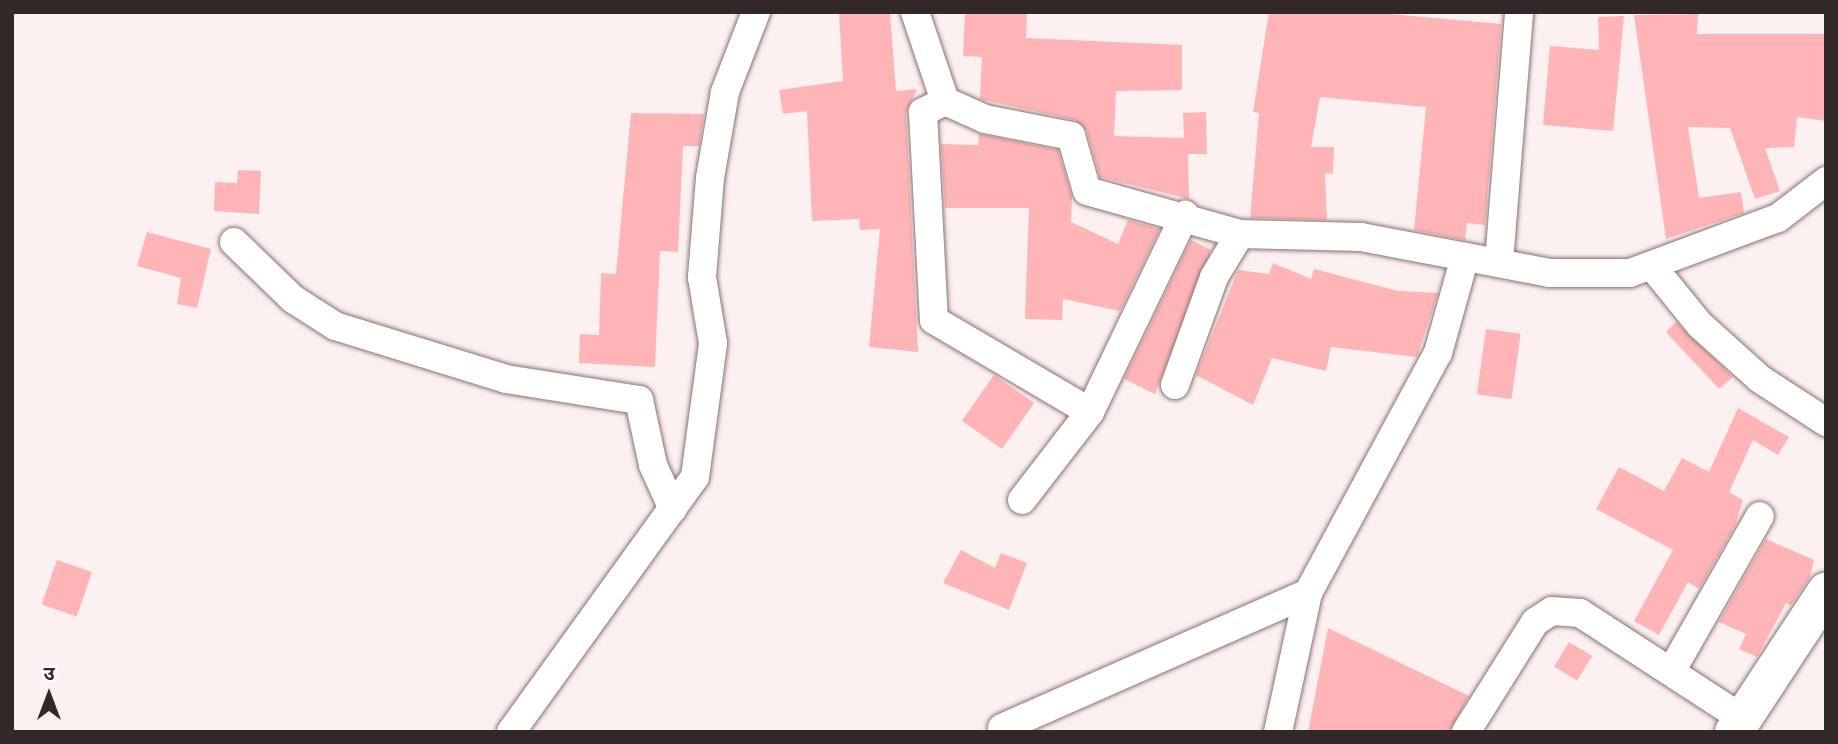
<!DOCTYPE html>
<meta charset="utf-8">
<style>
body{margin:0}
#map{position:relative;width:1838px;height:744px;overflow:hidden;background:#fcf0f0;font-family:Cabin,"Noto Sans Devanagari",sans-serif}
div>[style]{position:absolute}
.building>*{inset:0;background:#ffb5b7;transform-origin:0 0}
.roads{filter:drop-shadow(0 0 2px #8c7172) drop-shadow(0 0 2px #8c7172)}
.minor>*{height:28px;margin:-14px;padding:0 14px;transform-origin:14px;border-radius:14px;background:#fff}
.secondary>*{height:38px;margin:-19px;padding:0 19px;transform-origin:19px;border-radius:19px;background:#fff}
span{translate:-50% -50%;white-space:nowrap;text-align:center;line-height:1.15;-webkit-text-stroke:5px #fff;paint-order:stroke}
.frame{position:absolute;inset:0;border:14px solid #332828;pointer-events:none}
.north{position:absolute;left:14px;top:660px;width:70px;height:70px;-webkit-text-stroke:5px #fff;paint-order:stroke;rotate:0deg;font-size:19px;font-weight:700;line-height:28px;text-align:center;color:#332828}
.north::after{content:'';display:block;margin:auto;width:24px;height:32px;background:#332828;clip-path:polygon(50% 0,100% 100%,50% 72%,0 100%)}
</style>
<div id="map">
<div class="building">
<div style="clip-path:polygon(839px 12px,890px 12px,896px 91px,917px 89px,906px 113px,918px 352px,869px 347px,880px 229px,860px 230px,859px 219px,812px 221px,807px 111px,783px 114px,779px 90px,843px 81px)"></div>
<div style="clip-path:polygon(965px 12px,1027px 12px,1026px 38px,1182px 45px,1182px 90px,1116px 91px,1114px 136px,1184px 138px,1183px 113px,1206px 112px,1207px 154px,1188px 154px,1189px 199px,1100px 177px,1087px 131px,1075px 120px,980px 99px,982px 57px,963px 56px)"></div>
<div style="clip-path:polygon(1269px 12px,1369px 12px,1501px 24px,1485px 225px,1467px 223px,1465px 240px,1414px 230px,1426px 107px,1320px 97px,1311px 147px,1334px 147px,1333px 174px,1325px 173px,1327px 220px,1250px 218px,1259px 113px,1253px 112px)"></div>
<div style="clip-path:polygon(1698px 14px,1697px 34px,1826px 34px,1826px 121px,1797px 117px,1794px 147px,1765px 148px,1780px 191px,1755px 199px,1730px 128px,1688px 127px,1699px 198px,1741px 192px,1744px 213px,1666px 239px,1634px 15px)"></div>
<div style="clip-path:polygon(1624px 16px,1613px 131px,1543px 125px,1550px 46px,1599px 50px,1598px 17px)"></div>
<div style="clip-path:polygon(631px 113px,704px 114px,699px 146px,683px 146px,678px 252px,660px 251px,655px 367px,579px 363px,580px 334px,599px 335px,601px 273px,616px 274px)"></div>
<div style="clip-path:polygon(979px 134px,1058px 150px,1072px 197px,1071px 222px,1118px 244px,1128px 220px,1160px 229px,1120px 311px,1063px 299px,1062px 320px,1025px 319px,1029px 208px,945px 208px,941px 144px,978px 145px)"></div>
<div style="clip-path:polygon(238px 170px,261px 171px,259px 214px,214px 211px,215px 182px,237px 183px)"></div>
<div style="clip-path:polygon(147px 232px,211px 249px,197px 308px,177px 304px,181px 278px,137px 266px)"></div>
<div style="clip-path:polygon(1191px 240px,1211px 250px,1155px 394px,1124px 379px)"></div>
<div style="clip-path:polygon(1273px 263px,1311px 279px,1314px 269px,1398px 291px,1438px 293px,1417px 357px,1331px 347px,1326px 371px,1272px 358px,1253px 405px,1196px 375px,1238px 270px,1269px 274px)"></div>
<div style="clip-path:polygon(1676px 322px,1733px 377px,1719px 389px,1666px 332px)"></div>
<div style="left:1486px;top:329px;width:35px;height:66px;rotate:8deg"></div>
<div style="left:994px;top:375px;width:49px;height:56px;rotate:35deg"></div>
<div style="clip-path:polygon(1738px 408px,1789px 437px,1778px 455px,1753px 440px,1729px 492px,1743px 500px,1735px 526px,1699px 589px,1688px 582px,1659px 635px,1634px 621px,1673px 550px,1596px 509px,1619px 467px,1664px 491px,1682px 458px,1709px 472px)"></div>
<div style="clip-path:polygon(1766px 539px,1814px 560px,1810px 577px,1791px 605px,1786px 603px,1757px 657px,1739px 649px,1746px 634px,1719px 622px)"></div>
<div style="clip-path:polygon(961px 550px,995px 568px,1001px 553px,1027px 563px,1009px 610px,943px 583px)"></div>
<div style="left:57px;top:560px;width:37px;height:47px;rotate:19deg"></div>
<div style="clip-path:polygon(1328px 628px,1469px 696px,1449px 732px,1308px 732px)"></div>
<div style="left:1569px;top:642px;width:27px;height:29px;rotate:31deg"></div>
</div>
<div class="roads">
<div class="minor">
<div style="left:915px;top:12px;width:94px;rotate:71.4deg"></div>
<div style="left:945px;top:101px;width:44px;rotate:24.2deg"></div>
<div style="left:985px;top:119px;width:88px;rotate:11.2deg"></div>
<div style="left:1071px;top:136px;width:57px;rotate:73.8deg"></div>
<div style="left:1087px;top:191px;width:159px;rotate:15.7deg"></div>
<div style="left:1240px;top:234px;width:121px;rotate:1.4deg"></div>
<div style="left:1361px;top:237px;width:191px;rotate:10.8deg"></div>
<div style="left:1549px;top:273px;width:81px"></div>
<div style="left:1630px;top:273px;width:158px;rotate:-20.4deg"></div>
<div style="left:1778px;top:218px;width:61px;rotate:-37.6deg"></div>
<div style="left:945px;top:101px;width:25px;rotate:153deg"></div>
<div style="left:923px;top:112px;width:208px;rotate:87deg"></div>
<div style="left:934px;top:320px;width:181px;rotate:30.5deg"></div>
<div style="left:234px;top:242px;width:82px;rotate:44deg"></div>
<div style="left:293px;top:299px;width:50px;rotate:32.7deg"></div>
<div style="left:335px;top:326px;width:179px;rotate:17.2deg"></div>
<div style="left:506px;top:379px;width:135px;rotate:9deg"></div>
<div style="left:639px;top:400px;width:66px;rotate:77.8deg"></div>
<div style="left:653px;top:465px;width:48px;rotate:65.6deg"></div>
<div style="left:1499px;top:262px;width:251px;rotate:-85.4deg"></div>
<div style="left:1652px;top:266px;width:76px;rotate:50.9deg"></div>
<div style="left:1700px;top:325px;width:81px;rotate:42deg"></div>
<div style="left:1760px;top:379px;width:79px;rotate:33.1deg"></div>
<div style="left:1175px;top:385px;width:115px;rotate:-70.1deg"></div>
<div style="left:1214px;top:277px;width:50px;rotate:-58.8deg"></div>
<div style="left:1022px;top:500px;width:111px;rotate:-52.3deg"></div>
<div style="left:1090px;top:412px;width:219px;rotate:-64.3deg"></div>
<div style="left:1672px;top:670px;width:177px;rotate:-60.3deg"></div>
<div style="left:1002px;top:728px;width:334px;rotate:-23.8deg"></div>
<div style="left:1308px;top:593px;width:273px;rotate:-61.6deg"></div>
<div style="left:1438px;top:353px;width:100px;rotate:-74.3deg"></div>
<div style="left:511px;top:732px;width:314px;rotate:-54.2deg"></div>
<div style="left:695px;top:477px;width:135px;rotate:-82.3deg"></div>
<div style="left:713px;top:343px;width:67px;rotate:-99.5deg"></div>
<div style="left:702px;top:277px;width:99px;rotate:-85.4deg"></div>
<div style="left:710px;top:178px;width:87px;rotate:-80.1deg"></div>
<div style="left:725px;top:92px;width:86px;rotate:-68.8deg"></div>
<div style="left:1278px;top:732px;width:142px;rotate:-77.8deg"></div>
<div style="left:1466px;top:732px;width:130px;rotate:-57.9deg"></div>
<div style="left:1535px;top:622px;width:20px;rotate:-33deg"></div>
<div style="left:1552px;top:611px;width:28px;rotate:4deg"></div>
<div style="left:1580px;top:613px;width:194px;rotate:33deg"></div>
</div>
<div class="secondary">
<div style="left:1734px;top:732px;width:168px;rotate:-56.7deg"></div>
</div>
</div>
<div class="frame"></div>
<div class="north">उ</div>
</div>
